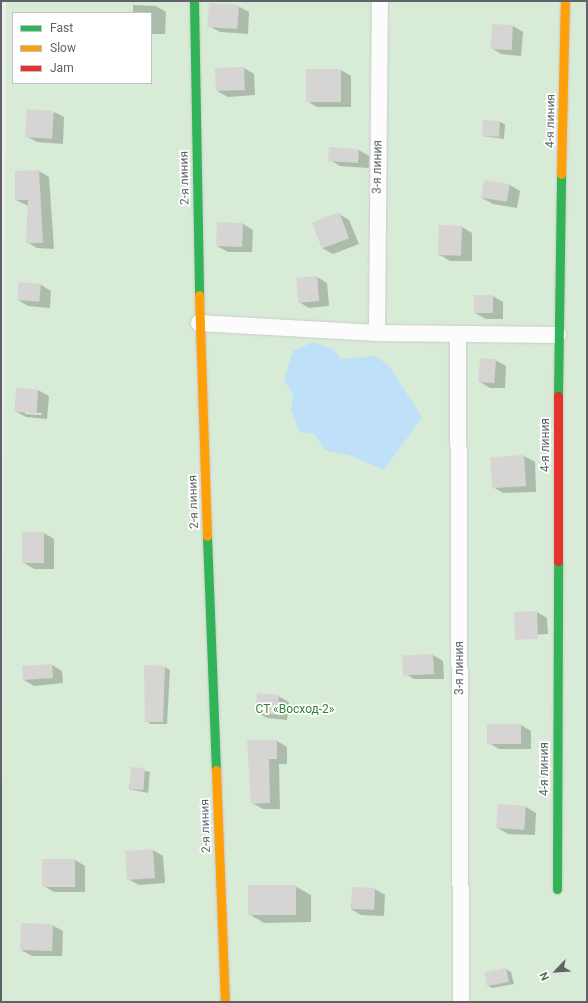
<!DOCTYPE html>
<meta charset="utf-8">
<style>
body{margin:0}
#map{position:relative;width:588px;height:1003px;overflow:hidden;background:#efeeea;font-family:Roboto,sans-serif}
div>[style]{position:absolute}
.green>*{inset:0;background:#d8ebd6}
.water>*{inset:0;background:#bfe0f9}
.shadow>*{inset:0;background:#0003}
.building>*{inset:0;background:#d6d5d3;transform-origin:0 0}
.roads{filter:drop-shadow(0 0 1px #cbcccc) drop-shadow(0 0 1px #cbcccc)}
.street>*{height:16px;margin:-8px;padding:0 8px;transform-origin:8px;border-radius:8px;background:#fdfcfc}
.fast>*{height:9px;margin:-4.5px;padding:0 4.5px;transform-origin:4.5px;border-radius:4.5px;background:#30b455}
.slow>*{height:9px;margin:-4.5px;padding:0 4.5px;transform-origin:4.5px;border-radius:4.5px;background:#ff9f0a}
.jam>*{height:9px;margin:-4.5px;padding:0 4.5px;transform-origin:4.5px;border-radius:4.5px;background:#e5322d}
span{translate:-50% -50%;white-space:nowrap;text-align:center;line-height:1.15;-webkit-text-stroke:3.5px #fff;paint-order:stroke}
.street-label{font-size:12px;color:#5f6368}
.park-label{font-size:12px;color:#348238}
.frame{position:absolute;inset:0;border:2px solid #5f6368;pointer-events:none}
.legend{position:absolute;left:12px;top:12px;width:140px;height:72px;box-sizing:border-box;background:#fff;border:1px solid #bfc1c3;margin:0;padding:5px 7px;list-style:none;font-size:12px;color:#5f6368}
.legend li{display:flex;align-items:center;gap:8px;height:20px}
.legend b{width:20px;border:1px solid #bfc1c3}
.north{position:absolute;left:536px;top:951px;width:40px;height:40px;-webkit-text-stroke:3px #fff;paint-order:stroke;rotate:245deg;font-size:11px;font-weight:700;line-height:16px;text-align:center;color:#5f6368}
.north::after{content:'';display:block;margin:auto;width:14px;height:18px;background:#5f6368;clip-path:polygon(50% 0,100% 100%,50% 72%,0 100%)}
</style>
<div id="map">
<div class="green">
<div style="clip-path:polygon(evenodd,6px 1px,587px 1px,587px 1002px,1px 1002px,6px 1px,13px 13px,151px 13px,151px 83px,13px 83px,13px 13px)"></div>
</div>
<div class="water">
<div style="clip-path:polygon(313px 342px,333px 349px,341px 359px,375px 356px,388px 365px,422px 417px,384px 470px,352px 456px,325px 450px,314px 434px,299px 432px,291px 410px,293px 394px,284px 380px,293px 351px)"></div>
</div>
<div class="shadow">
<div style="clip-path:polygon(133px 5px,156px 6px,166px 12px,165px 34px,151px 34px,151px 13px,133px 13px)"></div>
<div style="clip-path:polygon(238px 6px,249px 12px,248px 34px,220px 32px,209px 26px)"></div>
<div style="clip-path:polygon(513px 26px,523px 32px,521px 56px,501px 54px,491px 48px)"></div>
<div style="clip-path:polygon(244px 68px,254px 74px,255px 95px,228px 97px,217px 91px)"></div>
<div style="clip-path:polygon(341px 70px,351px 76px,351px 107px,317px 107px,307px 101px)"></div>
<div style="clip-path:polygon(54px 112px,64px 117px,63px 144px,37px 142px,26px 136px)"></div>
<div style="clip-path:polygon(500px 122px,505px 124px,504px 139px,483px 136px)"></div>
<div style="clip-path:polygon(330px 148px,359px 150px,369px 156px,369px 168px,340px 166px,330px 160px)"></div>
<div style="clip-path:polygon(39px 171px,49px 177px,54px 249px,37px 248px,27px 242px,28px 206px,16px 200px)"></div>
<div style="clip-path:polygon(510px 185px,520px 191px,517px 208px,493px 204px,482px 198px)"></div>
<div style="clip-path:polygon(339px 214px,349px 220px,359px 244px,333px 254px,322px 248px)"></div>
<div style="clip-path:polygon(243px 224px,253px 230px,252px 252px,228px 252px,217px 246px)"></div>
<div style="clip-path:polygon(462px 227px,472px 233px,472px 261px,450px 261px,440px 255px)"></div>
<div style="clip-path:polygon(317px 277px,327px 283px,329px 306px,309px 308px,299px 302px)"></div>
<div style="clip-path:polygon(19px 283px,41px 285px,51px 291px,50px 308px,28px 306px,18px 300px)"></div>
<div style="clip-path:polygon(493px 296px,503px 302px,503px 319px,486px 319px,475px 313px)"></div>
<div style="clip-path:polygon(495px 360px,506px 366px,505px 388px,490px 388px,480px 382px)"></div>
<div style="clip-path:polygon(evenodd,17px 389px,38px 390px,49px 396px,47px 419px,26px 417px,15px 411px,17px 389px,25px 412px,42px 413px,41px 415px,25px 414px,25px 412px)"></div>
<div style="clip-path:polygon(524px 456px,535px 462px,536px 492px,503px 493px,493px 487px,491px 458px)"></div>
<div style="clip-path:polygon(44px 533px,54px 539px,54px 569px,34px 569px,24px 563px)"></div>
<div style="clip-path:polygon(537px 612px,547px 618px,548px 634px,525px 635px,515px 613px)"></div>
<div style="clip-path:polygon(433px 655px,443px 661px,444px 679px,414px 679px,404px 673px)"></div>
<div style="clip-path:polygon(52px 665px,62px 671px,63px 683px,34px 686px,24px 680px)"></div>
<div style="clip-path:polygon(165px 667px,170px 670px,167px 724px,151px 724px,146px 721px)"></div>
<div style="clip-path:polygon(278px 696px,289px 702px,287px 720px,267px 718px,256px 712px)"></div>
<div style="clip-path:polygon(521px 725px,531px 731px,531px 749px,499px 749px,489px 743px)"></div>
<div style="clip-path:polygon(248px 741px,277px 741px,287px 747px,287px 764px,279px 764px,280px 809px,263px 809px,252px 803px)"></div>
<div style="clip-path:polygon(132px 768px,150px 772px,148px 793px,129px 789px)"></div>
<div style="clip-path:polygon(526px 807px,536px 813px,535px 835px,508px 834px,498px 828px)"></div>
<div style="clip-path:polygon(153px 850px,163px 856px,165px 883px,139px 885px,128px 879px)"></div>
<div style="clip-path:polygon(75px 860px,85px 866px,85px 892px,54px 892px,44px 886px)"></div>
<div style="clip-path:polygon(295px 886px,311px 895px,311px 922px,264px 923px,249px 914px)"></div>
<div style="clip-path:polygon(353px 888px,375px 889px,385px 895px,384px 916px,361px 915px,351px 909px)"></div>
<div style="clip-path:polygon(52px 925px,63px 931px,62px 956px,32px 956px,21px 950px)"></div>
<div style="clip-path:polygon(506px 969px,511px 972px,514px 984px,492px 988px,487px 985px,485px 973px)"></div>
<div style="clip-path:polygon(191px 1001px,193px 1002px,164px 1002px)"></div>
</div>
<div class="building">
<div style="left:209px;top:3px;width:30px;height:24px;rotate:4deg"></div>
<div style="left:492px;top:24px;width:21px;height:25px;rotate:3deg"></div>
<div style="left:244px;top:67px;width:23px;height:29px;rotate:88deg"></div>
<div style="left:306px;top:69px;width:35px;height:33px"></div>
<div style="left:27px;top:109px;width:27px;height:28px;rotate:4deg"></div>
<div style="left:483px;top:120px;width:17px;height:16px;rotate:3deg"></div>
<div style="left:329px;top:147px;width:30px;height:14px;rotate:4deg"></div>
<div style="clip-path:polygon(39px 170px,43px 243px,26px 243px,28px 200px,15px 200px,15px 171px)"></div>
<div style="left:484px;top:180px;width:26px;height:18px;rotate:9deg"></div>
<div style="left:339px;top:212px;width:28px;height:29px;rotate:69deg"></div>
<div style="left:217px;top:222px;width:26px;height:24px;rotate:2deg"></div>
<div style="left:439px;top:225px;width:23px;height:30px;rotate:2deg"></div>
<div style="left:317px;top:276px;width:25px;height:21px;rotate:85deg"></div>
<div style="left:19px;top:282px;width:22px;height:18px;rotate:5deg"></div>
<div style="left:474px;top:295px;width:19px;height:18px"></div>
<div style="left:480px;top:358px;width:16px;height:24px;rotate:4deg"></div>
<div style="left:16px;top:388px;width:22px;height:24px;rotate:3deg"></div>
<div style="left:524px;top:455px;width:31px;height:34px;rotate:86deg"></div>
<div style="left:22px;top:532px;width:22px;height:31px"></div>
<div style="left:537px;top:611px;width:28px;height:23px;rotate:88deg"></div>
<div style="left:433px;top:654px;width:20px;height:31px;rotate:87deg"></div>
<div style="left:52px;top:664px;width:14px;height:30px;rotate:86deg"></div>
<div style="clip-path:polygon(144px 665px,165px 666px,163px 722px,145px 722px)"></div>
<div style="left:257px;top:693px;width:22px;height:20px;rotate:5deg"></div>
<div style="left:487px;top:724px;width:34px;height:20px"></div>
<div style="clip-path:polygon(247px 740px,277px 740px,277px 759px,269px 759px,270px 803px,251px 804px)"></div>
<div style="left:131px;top:767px;width:14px;height:22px;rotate:4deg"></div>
<div style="left:498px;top:804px;width:28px;height:24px;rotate:4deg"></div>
<div style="left:153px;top:849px;width:29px;height:28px;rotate:86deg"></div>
<div style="left:42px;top:859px;width:33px;height:28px"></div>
<div style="left:248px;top:885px;width:48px;height:30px"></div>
<div style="left:352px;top:887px;width:23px;height:22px;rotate:2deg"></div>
<div style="left:21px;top:923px;width:32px;height:27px;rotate:2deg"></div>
<div style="left:506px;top:968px;width:14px;height:22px;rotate:78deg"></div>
</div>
<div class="roads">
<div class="street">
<div style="left:199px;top:323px;width:178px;rotate:3.2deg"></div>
<div style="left:377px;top:333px;width:181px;rotate:0.6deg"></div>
<div style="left:377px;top:333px;width:332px;rotate:-89.5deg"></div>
<div style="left:458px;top:334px;width:668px;rotate:89.74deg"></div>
</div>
<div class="fast">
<div style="left:194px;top:1px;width:294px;rotate:89deg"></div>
<div style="left:558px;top:396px;width:222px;rotate:-89.2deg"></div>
<div style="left:207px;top:536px;width:234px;rotate:87.8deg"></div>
<div style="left:557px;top:889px;width:328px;rotate:-89.8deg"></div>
</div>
<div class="slow">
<div style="left:561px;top:174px;width:173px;rotate:-88.7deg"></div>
<div style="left:199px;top:295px;width:241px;rotate:88.1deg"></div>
<div style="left:216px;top:770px;width:232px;rotate:87.8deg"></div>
</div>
<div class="jam">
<div style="left:558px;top:561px;width:165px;rotate:-90deg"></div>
</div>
</div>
<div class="street-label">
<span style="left:551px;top:121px;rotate:-89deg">4-я линия</span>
<span style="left:378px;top:167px;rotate:-89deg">3-я линия</span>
<span style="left:185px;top:178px;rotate:-91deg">2-я линия</span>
<span style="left:546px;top:445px;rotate:-90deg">4-я линия</span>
<span style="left:194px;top:502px;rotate:-92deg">2-я линия</span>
<span style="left:460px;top:668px;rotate:-90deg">3-я линия</span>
<span style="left:545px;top:769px;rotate:-90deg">4-я линия</span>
<span style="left:206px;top:826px;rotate:-92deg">2-я линия</span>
</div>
<div class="park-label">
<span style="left:295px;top:710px">СТ «Восход-2»</span>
</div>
<div class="frame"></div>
<ul class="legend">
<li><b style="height:5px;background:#30b455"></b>Fast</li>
<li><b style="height:5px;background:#ff9f0a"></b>Slow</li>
<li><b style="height:5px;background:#e5322d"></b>Jam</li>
</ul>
<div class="north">N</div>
</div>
